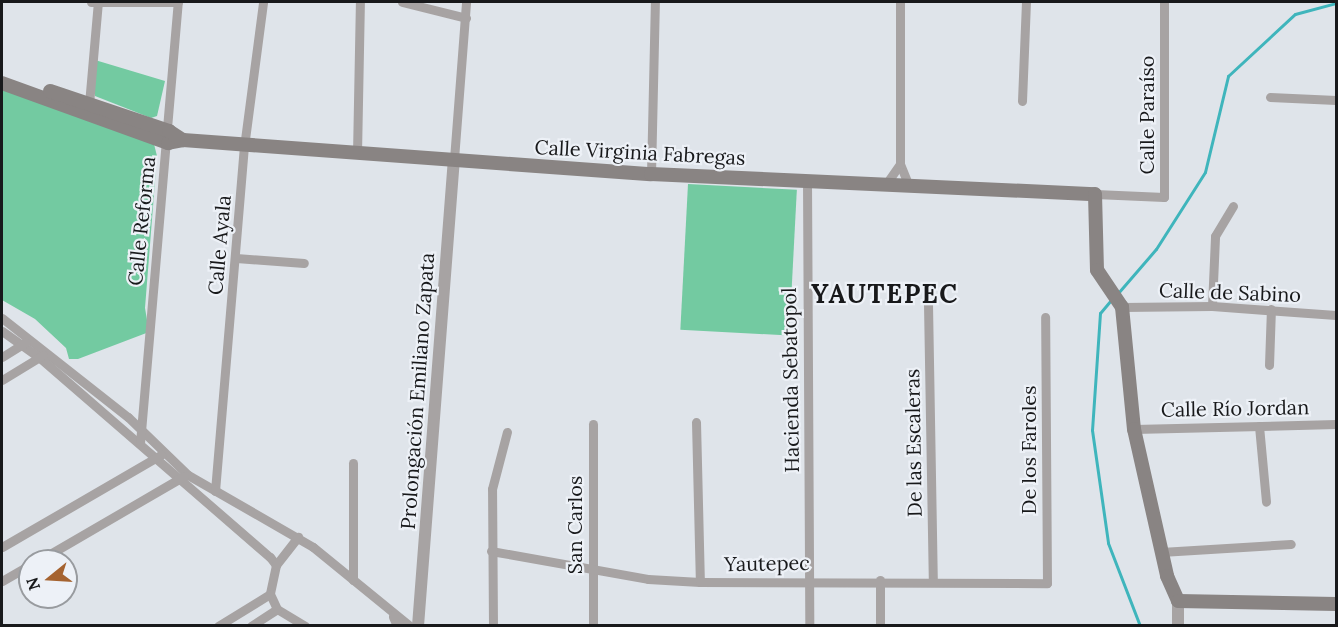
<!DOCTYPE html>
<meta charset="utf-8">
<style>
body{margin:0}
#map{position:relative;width:1338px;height:627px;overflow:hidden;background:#dfe4ea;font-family:Lora,serif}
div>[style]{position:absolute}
.green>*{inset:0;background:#73caa1;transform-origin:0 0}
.stream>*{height:3px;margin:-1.5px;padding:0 1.5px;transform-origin:1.5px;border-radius:1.5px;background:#3fb5bc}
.minor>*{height:9px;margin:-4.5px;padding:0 4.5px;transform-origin:4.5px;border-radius:4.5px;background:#a7a3a3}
.tertiary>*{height:12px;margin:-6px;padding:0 6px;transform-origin:6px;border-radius:6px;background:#a7a3a3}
.secondary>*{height:14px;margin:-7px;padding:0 7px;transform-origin:7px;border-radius:7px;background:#898483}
span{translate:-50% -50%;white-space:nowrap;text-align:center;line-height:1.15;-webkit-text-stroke:4.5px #edf1f7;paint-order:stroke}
.street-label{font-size:20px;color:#18191b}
.district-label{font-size:26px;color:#18191b;font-weight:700;letter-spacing:1.5px}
.frame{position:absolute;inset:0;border:3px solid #18191b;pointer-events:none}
.north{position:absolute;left:18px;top:549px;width:60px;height:60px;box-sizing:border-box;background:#edf1f7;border:2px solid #989b9f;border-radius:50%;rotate:252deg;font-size:16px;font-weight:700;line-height:24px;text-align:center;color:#18191b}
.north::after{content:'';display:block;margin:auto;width:21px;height:27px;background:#a56330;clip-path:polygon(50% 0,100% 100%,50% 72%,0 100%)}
</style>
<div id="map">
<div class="green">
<div style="clip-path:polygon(95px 60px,165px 81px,157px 116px,151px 118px,95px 96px)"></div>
<div style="clip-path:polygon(2px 83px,154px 144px,157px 156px,145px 308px,149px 332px,78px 359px,69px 359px,66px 348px,35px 319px,2px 300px)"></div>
<div style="left:688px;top:184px;width:109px;height:146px;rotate:3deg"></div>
</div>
<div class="stream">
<div style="left:1118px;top:293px;width:58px;rotate:-49.2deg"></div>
<div style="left:1156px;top:249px;width:91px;rotate:-57.5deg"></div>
<div style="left:1205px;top:172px;width:99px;rotate:-76.5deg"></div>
<div style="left:1228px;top:76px;width:91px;rotate:-42.8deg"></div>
<div style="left:1295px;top:14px;width:42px;rotate:-15deg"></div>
<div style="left:1111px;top:300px;width:17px;rotate:130deg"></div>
<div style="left:1100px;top:313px;width:117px;rotate:93.9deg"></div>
<div style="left:1092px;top:430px;width:114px;rotate:81.9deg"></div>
<div style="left:1108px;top:543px;width:89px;rotate:68.9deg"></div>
</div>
<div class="minor">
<div style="left:91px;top:2px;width:87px"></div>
<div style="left:402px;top:2px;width:66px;rotate:14deg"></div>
<div style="left:1270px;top:97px;width:66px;rotate:2.6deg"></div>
<div style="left:1022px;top:101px;width:99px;rotate:-87.7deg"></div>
<div style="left:89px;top:104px;width:102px;rotate:-85deg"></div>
<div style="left:357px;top:154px;width:152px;rotate:-88.9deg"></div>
<div style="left:454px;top:159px;width:157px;rotate:-85.6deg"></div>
<div style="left:900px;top:164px;width:24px;rotate:68deg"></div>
<div style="left:651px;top:174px;width:172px;rotate:-88.7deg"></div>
<div style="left:807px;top:180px;width:446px;rotate:89.7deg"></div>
<div style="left:886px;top:184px;width:24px;rotate:-55deg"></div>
<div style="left:900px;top:164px;width:162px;rotate:-90deg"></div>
<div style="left:1095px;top:194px;width:69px;rotate:2.5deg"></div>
<div style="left:1164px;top:197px;width:195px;rotate:-90deg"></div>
<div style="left:236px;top:258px;width:68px;rotate:4.2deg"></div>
<div style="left:928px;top:304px;width:277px;rotate:89deg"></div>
<div style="left:1212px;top:306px;width:70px;rotate:-87.5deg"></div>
<div style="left:1215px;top:236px;width:35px;rotate:-59deg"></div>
<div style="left:1122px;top:307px;width:90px;rotate:-0.6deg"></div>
<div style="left:1212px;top:306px;width:124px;rotate:4.2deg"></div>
<div style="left:2px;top:318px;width:160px;rotate:38.2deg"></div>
<div style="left:128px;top:417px;width:83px;rotate:44deg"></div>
<div style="left:188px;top:475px;width:144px;rotate:29.9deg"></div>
<div style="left:313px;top:547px;width:125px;rotate:39.2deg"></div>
<div style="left:2px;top:331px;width:47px;rotate:35.4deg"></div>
<div style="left:40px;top:358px;width:304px;rotate:40.9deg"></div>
<div style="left:270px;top:557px;width:10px;rotate:53deg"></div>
<div style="left:276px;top:565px;width:30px;rotate:102deg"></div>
<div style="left:270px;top:594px;width:17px;rotate:65deg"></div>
<div style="left:277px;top:609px;width:33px;rotate:31deg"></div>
<div style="left:2px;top:357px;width:28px;rotate:-32deg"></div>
<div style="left:1269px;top:365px;width:56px;rotate:-88deg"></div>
<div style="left:2px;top:380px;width:48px;rotate:-31.4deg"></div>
<div style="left:696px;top:422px;width:160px;rotate:88.6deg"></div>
<div style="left:593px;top:424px;width:202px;rotate:90deg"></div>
<div style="left:1259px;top:426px;width:76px;rotate:84.7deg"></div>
<div style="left:1134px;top:429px;width:202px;rotate:-1.4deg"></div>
<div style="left:140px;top:443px;width:443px;rotate:-85.1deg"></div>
<div style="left:215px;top:491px;width:345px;rotate:-85.2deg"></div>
<div style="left:244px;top:147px;width:146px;rotate:-82.5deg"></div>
<div style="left:2px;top:547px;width:184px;rotate:-30.1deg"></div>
<div style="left:491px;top:551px;width:159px;rotate:10.1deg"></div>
<div style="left:648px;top:579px;width:52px;rotate:3.3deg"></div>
<div style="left:700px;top:582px;width:347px;rotate:0.2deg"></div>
<div style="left:1047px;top:583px;width:266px;rotate:-90.4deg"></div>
<div style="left:1161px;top:552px;width:130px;rotate:-3.5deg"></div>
<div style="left:38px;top:561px;width:169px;rotate:-30.2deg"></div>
<div style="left:276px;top:565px;width:36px;rotate:-52deg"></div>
<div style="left:353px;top:580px;width:117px;rotate:-90deg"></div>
<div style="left:880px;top:580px;width:46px;rotate:90deg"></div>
<div style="left:2px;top:581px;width:32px;rotate:-30deg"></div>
<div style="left:218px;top:626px;width:61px;rotate:-31.6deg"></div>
<div style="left:251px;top:626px;width:31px;rotate:-33deg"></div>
<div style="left:493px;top:626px;width:137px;rotate:-90.4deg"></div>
<div style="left:492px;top:489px;width:59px;rotate:-75.3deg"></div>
</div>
<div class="tertiary">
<div style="left:1178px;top:601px;width:25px;rotate:90deg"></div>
<div style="left:395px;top:617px;width:10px;rotate:66deg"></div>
<div style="left:418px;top:626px;width:468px;rotate:-85.6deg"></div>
</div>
<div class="secondary">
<div style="left:2px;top:83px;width:177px;rotate:19.9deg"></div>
<div style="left:168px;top:143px;width:15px;rotate:-11deg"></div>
<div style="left:183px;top:140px;width:469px;rotate:4.2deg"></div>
<div style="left:651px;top:174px;width:444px;rotate:2.6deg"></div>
<div style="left:1095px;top:194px;width:76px;rotate:88.5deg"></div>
<div style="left:1097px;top:270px;width:45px;rotate:56deg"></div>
<div style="left:1122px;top:307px;width:123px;rotate:84.4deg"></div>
<div style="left:1134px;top:429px;width:151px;rotate:77.3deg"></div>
<div style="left:1167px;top:576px;width:27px;rotate:66deg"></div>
<div style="left:1178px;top:601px;width:158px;rotate:1.1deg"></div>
<div style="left:50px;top:91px;width:126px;rotate:18.6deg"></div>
<div style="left:169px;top:131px;width:17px;rotate:33deg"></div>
</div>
<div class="street-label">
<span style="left:1146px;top:115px;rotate:-90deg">Calle Paraíso</span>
<span style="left:640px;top:152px;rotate:3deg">Calle Virginia Fabregas</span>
<span style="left:141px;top:221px;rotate:-84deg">Calle Reforma</span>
<span style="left:219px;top:245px;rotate:-85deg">Calle Ayala</span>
<span style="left:1230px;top:292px;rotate:2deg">Calle de Sabino</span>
<span style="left:790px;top:380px;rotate:-91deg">Hacienda Sebatopol</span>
<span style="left:417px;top:391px;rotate:-86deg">Prolongación Emiliano Zapata</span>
<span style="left:1235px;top:408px;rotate:-1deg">Calle Río Jordan</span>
<span style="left:913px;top:443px;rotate:-91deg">De las Escaleras</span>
<span style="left:1028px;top:450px;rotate:-90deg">De los Faroles</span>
<span style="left:574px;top:525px;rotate:-90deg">San Carlos</span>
<span style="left:767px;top:563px;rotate:-1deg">Yautepec</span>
</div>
<div class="district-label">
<span style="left:885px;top:294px">YAUTEPEC</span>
</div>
<div class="frame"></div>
<div class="north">N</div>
</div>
